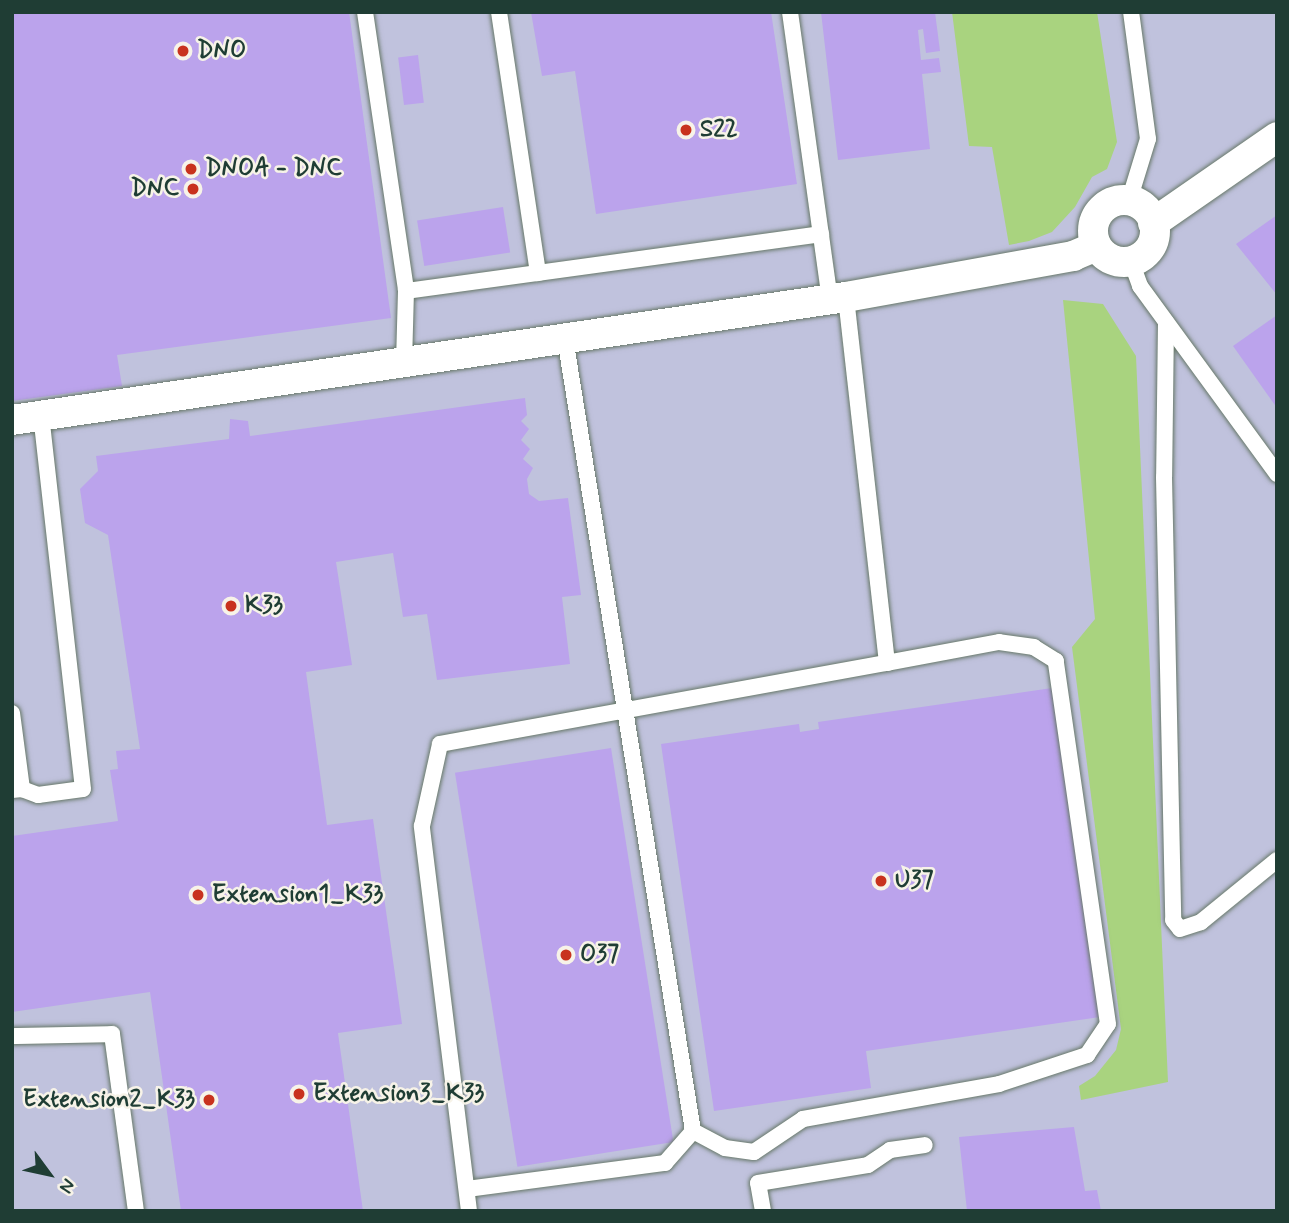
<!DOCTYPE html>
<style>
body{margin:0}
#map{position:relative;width:1289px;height:1223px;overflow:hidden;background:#eee6cc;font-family:Mynerve,sans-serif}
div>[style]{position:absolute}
.industrial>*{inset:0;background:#c0c2dd;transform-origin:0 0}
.green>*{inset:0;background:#a9d37f}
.building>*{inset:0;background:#bba3ec;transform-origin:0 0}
.roads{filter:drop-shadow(0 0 2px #677869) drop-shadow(0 0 2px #677869)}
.service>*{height:16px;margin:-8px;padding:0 8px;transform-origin:8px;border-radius:8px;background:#fff}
.minor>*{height:30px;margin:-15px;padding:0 15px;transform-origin:15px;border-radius:15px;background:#fff}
.minor>.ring{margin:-15px;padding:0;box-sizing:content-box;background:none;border:30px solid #fff;border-radius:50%}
.dots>*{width:19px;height:19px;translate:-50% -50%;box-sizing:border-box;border:4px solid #f7f3e8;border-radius:50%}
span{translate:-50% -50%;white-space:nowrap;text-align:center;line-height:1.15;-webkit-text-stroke:5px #f7f3e8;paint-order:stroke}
.poi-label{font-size:24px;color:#1f3d34;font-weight:700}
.left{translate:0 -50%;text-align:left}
.right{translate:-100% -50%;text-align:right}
.frame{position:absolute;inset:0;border:14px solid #1f3d34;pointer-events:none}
.north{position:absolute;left:14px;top:1139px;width:70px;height:70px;-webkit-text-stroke:5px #f7f3e8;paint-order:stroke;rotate:123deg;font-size:19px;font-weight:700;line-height:28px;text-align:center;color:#1f3d34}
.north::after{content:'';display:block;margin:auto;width:24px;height:32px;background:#1f3d34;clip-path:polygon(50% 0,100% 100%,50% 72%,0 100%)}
</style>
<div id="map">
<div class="industrial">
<div style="left:12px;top:12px;width:1265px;height:1199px"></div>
</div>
<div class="green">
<div style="clip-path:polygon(952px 12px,1097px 12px,1117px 142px,1107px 169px,1092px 177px,1075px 207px,1052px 232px,1029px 241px,1009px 245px,992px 147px,969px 146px)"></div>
<div style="clip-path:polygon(1063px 300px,1103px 304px,1136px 356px,1168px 1082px,1081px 1100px,1079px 1086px,1095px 1076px,1116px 1050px,1121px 1029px,1072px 647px,1095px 619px)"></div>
</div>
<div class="building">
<div style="clip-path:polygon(12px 12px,349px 12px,391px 318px,117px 355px,122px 386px,12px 401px)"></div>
<div style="clip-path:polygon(531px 12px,771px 12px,797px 184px,596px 214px,575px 71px,542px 76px)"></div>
<div style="clip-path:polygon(821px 12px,935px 12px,940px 51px,926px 53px,923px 29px,918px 30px,921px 60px,939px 58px,941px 72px,922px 74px,930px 149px,838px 160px)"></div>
<div style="left:418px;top:55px;width:48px;height:20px;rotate:83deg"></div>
<div style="left:503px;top:207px;width:46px;height:87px;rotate:81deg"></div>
<div style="clip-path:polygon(1277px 215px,1277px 295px,1236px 244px)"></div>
<div style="clip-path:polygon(1277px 315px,1277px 408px,1233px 346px)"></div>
<div style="clip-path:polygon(525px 398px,527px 415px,521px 421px,529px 429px,521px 440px,530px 449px,523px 459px,533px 468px,527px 479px,529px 494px,539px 501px,568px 498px,581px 595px,562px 597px,570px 664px,437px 680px,427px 614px,403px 617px,393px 553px,336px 562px,352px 665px,306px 672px,327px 825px,373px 819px,402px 1024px,338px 1033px,363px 1211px,181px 1211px,150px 992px,12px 1012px,12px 836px,118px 821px,110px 770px,118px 769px,116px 751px,140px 749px,108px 535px,85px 523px,80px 489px,98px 471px,96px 456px,229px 439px,230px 419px,248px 421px,250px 436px)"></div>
<div style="clip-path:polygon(1052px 688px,1100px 1017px,866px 1051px,871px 1088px,714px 1111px,661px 744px,799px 724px,800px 732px,819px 729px,818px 722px)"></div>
<div style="left:611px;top:748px;width:399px;height:158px;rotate:81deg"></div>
<div style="clip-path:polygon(1074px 1127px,1085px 1191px,1097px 1190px,1101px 1211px,967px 1211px,959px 1137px)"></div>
</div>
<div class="roads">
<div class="service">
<div style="left:365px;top:12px;width:282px;rotate:81.6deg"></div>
<div style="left:406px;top:291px;width:71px;rotate:91.6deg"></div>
<div style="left:499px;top:12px;width:264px;rotate:81.5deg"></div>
<div style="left:790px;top:12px;width:290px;rotate:82.1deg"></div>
<div style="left:1129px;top:201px;width:65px;rotate:-73deg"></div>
<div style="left:1148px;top:139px;width:128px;rotate:-97.6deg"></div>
<div style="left:1131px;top:261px;width:27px;rotate:70deg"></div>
<div style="left:1140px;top:286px;width:233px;rotate:53.9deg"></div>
<div style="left:406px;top:291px;width:419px;rotate:-7.8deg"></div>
<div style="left:1166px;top:322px;width:155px;rotate:90.7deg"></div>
<div style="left:1164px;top:477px;width:443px;rotate:88.8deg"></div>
<div style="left:1173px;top:920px;width:11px;rotate:52deg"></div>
<div style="left:1180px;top:929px;width:22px;rotate:-18deg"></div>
<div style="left:1201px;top:922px;width:98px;rotate:-39.2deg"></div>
<div style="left:12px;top:713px;width:77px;rotate:82.5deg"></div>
<div style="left:22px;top:789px;width:10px;rotate:174deg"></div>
<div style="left:22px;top:789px;width:17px;rotate:21deg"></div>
<div style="left:38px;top:795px;width:45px;rotate:-7.6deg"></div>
<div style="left:83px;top:789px;width:375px;rotate:-96.4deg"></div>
<div style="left:12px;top:1036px;width:100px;rotate:-1.1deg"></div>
<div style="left:112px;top:1034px;width:179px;rotate:82.3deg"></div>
<div style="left:693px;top:1131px;width:36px;rotate:28deg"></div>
<div style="left:725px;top:1148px;width:29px;rotate:8deg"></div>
<div style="left:754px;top:1152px;width:59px;rotate:-34deg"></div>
<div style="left:803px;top:1119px;width:199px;rotate:-10.1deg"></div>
<div style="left:999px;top:1084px;width:93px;rotate:-18.2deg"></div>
<div style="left:1087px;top:1055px;width:37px;rotate:-56deg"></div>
<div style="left:1108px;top:1024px;width:367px;rotate:-98.2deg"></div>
<div style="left:1056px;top:661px;width:26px;rotate:-148deg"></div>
<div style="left:1034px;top:647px;width:35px;rotate:-172deg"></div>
<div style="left:999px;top:642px;width:114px;rotate:169.4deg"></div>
<div style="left:467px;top:1189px;width:200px;rotate:-7.5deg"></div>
<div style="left:665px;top:1163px;width:43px;rotate:-48.8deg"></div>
<div style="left:693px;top:1131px;width:803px;rotate:-99.17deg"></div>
<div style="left:469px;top:1211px;width:388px;rotate:-97deg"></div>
<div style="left:422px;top:826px;width:84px;rotate:-77.6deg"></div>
<div style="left:440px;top:744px;width:454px;rotate:-10.3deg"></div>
<div style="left:887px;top:663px;width:368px;rotate:-96.4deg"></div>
<div style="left:763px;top:1211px;width:28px;rotate:-100deg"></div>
<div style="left:758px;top:1183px;width:111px;rotate:-9.3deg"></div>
<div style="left:868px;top:1165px;width:27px;rotate:-34deg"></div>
<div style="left:890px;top:1150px;width:35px;rotate:-8deg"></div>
</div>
<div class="minor">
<div class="ring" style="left:1093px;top:200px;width:32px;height:32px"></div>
<div style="left:1153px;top:223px;width:151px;rotate:-34.7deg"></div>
<div style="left:12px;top:420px;width:843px;rotate:-8.39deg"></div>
<div style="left:846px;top:297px;width:231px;rotate:-10.2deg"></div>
<div style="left:1073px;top:256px;width:25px;rotate:-23deg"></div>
</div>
</div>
<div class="dots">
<div style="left:183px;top:51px;background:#c8321e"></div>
<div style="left:686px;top:130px;background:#c8321e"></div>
<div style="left:191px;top:169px;background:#c8321e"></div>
<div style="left:193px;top:189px;background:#c8321e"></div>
<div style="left:231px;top:606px;background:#c8321e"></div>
<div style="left:881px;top:881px;background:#c8321e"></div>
<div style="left:198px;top:895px;background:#c8321e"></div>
<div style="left:566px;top:955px;background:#c8321e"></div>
<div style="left:299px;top:1094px;background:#c8321e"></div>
<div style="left:209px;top:1100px;background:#c8321e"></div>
</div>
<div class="poi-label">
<span class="left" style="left:197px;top:51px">DNO</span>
<span class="left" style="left:700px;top:130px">S22</span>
<span class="left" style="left:205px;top:169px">DNOA - DNC</span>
<span class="right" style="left:179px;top:189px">DNC</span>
<span class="left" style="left:245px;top:606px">K33</span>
<span class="left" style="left:895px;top:881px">U37</span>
<span class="left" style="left:212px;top:895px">Extension1_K33</span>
<span class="left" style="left:580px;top:955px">O37</span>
<span class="left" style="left:313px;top:1094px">Extension3_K33</span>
<span class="right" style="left:195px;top:1100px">Extension2_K33</span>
</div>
<div class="frame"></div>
<div class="north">N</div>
</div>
